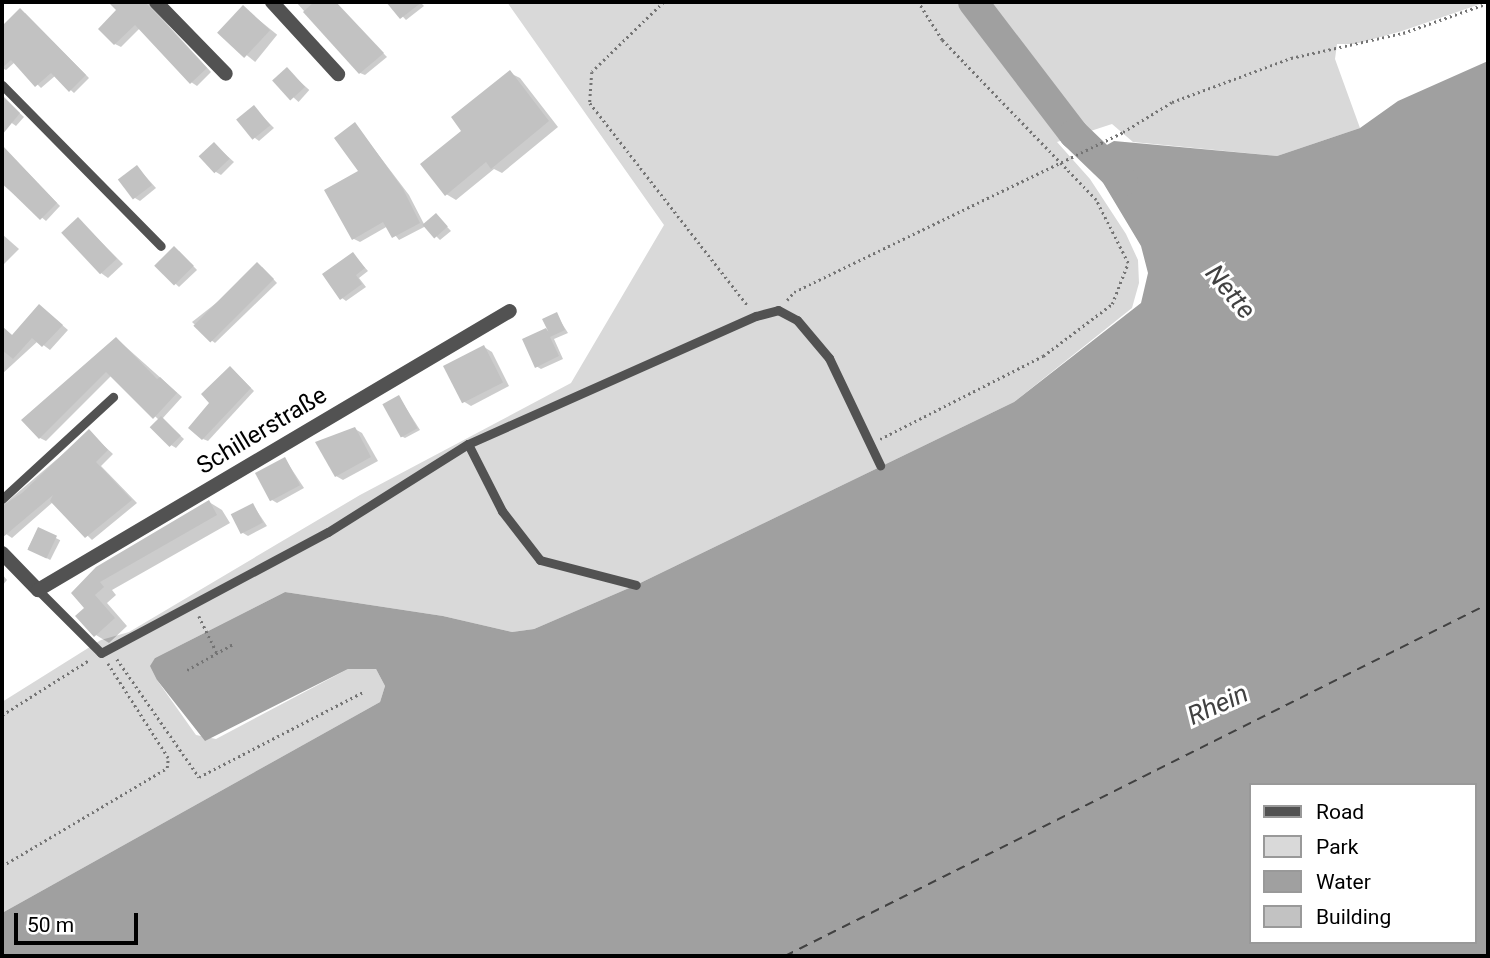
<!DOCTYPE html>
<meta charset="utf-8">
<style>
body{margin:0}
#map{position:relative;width:1490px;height:958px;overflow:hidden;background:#fff;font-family:Roboto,sans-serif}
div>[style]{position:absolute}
.green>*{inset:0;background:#d9d9d9}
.water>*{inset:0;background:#a0a0a0}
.shadow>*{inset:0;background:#0003;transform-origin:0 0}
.river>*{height:30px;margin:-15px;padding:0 15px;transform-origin:15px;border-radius:15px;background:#a0a0a0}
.ferry>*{height:2px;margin-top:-1px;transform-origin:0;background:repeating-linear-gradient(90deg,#414141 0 9px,transparent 0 16px)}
.building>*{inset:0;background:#c2c2c2;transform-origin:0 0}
.path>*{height:2.5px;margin-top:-1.25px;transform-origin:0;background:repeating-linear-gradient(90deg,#747474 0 2px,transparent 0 5.5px)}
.service>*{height:9px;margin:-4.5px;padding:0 4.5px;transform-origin:4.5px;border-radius:4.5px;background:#525252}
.minor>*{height:14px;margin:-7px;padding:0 7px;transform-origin:7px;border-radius:7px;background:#525252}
span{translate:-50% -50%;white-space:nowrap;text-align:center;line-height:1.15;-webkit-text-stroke:6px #fff;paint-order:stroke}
.street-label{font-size:24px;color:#000}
.water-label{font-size:26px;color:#414141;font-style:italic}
.frame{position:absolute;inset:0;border:4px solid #000;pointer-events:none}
.legend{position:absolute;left:1249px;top:783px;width:228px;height:161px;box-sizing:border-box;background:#fff;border:2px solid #999;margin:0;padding:9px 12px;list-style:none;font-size:21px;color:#000}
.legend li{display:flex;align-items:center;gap:14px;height:35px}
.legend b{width:35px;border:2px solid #999}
.scale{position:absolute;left:14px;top:913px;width:124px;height:32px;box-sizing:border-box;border:4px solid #000;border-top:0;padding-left:9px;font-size:21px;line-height:24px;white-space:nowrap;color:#000;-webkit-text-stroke:5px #fff;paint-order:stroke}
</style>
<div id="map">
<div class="green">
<div style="clip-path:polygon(507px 2px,1486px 2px,1402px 31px,1355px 44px,1337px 44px,1335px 59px,1360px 128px,1277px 156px,1133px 142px,1112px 124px,1057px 142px,1090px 179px,1126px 234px,1138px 260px,1139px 283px,1132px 308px,1014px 402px,636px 585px,534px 629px,512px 632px,443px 616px,285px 592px,155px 658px,157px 680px,196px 735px,216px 739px,348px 669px,376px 669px,385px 686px,380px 702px,2px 913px,2px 702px,101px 640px,129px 632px,360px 495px,571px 383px,664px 225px)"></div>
</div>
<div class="water">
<div style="clip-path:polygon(evenodd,1488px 61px,1488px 956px,2px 956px,2px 913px,380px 702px,385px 686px,376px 669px,348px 669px,205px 741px,157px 680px,150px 666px,155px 658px,285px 592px,443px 616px,512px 632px,534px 629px,636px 585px,1014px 402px,1141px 303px,1148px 273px,1141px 246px,1087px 156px,1114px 141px,1277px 156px,1360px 128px,1398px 101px,1488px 61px,1250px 785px,1474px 785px,1474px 942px,1250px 942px,1250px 785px)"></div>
</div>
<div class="shadow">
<div style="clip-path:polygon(110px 2px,147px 2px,211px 72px,197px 86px,191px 82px,140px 28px,121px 47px,115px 44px,119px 10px)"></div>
<div style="clip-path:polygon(296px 2px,334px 2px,387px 57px,365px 75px,360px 73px)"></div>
<div style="clip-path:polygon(389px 2px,420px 2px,424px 6px,406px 20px)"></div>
<div style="left:243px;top:7px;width:44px;height:35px;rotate:39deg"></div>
<div style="clip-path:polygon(25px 13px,89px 78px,74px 93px,55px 76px,41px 88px,15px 62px,6px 70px,2px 68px,2px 35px)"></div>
<div style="left:287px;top:70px;width:30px;height:16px;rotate:42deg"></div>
<div style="clip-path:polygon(510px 73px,520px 78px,558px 127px,502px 173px,494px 169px,456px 200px,446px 194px,464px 131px)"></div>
<div style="clip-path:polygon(2px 97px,24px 117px,16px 126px,2px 116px)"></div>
<div style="clip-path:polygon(254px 108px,274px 128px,259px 141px,255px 138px)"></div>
<div style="clip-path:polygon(355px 124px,409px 195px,424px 224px,436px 215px,451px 231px,440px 240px,426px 226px,399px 240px,388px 226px,360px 242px,354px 239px,361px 172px)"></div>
<div style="clip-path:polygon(214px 144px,234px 162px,221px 175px,216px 172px)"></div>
<div style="clip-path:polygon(2px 146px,60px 206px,46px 221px,2px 184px)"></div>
<div style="clip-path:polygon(137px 167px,156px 188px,140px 201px,135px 198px)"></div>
<div style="clip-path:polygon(78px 219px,123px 264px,108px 278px,101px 273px)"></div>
<div style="clip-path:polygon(2px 234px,19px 249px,2px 266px)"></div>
<div style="clip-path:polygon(179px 251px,197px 270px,179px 287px,156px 266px)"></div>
<div style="clip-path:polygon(353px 254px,368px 271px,359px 278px,366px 287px,346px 301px,342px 298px)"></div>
<div style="clip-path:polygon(262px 267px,277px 283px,215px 343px,211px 340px,192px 322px)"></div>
<div style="clip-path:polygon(40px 306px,68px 330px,50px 350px,38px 341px,2px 374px,2px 327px,13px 336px)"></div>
<div style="clip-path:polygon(556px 314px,568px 333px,554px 339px,563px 359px,541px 369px,536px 366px,546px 330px,550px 332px)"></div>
<div style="clip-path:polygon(117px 339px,182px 397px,162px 419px,184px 439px,176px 448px,171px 445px,159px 420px,112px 375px,46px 441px,40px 438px,24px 420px)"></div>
<div style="clip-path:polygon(484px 347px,492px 352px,509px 386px,471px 406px,463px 401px)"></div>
<div style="clip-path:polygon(231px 368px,254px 391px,208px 441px,203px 439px,212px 403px)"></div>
<div style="clip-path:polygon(399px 397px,420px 430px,405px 438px,401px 436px)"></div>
<div style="clip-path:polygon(355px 429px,362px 433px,378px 461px,343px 480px,336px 476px)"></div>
<div style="clip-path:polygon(89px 432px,113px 454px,101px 466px,137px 503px,92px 540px,53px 502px,12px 538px,6px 534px,2px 506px)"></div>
<div style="clip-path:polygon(285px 459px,304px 488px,277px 503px,272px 500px)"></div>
<div style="clip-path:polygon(209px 502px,222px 510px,230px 523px,112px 590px,116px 595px,107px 603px,127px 626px,109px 643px,96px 635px,86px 608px,73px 593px)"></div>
<div style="clip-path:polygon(253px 505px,267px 526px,248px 536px,243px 533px)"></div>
<div style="left:38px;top:529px;width:25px;height:22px;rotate:27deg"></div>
<div style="clip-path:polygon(2px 574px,7px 580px,2px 586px)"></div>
</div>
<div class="river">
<div style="left:973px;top:2px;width:166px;rotate:52.6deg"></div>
<div style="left:1074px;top:134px;width:68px;rotate:43.8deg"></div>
</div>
<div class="ferry">
<div style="left:785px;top:956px;width:786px;rotate:-26.6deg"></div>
</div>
<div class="building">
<div style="clip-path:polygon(108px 2px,145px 2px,207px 68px,190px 84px,135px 25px,114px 45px,98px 29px,116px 10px)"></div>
<div style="clip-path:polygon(314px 2px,336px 2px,384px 53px,359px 74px,303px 12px)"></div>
<div style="clip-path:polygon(386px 2px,422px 2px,400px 19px)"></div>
<div style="left:243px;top:5px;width:37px;height:38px;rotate:43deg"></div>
<div style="clip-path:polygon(20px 8px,86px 75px,69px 92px,51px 73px,35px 87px,11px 60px,2px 68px,2px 26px)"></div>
<div style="left:287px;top:67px;width:27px;height:20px;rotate:48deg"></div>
<div style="clip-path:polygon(510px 70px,549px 121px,491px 169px,486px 162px,445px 196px,420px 164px,461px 131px,451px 117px)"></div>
<div style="clip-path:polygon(2px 95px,20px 113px,2px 135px)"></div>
<div style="left:254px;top:105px;width:26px;height:23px;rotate:51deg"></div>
<div style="clip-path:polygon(355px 122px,403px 189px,420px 223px,392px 238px,383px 222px,352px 240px,324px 190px,358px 171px,334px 138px)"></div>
<div style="left:214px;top:142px;width:23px;height:21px;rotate:47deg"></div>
<div style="clip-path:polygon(2px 145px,57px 203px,40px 220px,2px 183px)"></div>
<div style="left:137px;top:165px;width:25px;height:24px;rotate:53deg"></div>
<div style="left:436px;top:213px;width:18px;height:18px;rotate:49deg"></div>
<div style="left:78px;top:217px;width:57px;height:23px;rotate:47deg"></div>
<div style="left:174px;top:246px;width:28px;height:28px;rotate:45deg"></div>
<div style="clip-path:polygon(353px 252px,365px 268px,356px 275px,362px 284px,340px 300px,322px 274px)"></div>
<div style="left:257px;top:262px;width:24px;height:90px;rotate:45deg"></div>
<div style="clip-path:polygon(39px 304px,63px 325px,42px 347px,32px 338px,13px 359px,2px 350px,2px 326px,12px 335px)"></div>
<div style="clip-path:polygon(557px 312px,565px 330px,550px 337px,559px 356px,535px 368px,522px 339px,546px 328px,549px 333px,542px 319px)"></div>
<div style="clip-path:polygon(116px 337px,157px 379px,160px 377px,177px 393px,153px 419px,106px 372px,39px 439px,21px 420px)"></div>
<div style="left:484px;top:345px;width:42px;height:46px;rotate:63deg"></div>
<div style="clip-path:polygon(230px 366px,251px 388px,202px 440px,188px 428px,209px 403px,201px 394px)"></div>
<div style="left:399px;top:395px;width:38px;height:19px;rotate:61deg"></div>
<div style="left:161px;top:416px;width:28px;height:16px;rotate:45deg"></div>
<div style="clip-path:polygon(355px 427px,371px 457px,335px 477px,315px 442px)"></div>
<div style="clip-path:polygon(89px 429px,108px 450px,96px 462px,132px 500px,85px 538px,50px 501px,53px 495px,2px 538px,2px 506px,22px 493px)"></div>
<div style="left:285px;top:457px;width:32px;height:34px;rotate:62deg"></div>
<div style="clip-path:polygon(209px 500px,217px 515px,100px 582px,104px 587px,95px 595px,115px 618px,94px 637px,75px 616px,84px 608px,71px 593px,96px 567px)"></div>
<div style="left:253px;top:503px;width:22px;height:25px;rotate:63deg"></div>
<div style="left:38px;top:527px;width:21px;height:25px;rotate:25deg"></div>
</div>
<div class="path">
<div style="left:664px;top:2px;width:100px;rotate:135.8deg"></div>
<div style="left:592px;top:72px;width:31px;rotate:94deg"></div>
<div style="left:590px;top:103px;width:257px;rotate:52.1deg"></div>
<div style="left:787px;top:300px;width:11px;rotate:-49deg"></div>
<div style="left:794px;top:292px;width:366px;rotate:-25.9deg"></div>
<div style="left:1123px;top:132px;width:57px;rotate:-31.5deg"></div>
<div style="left:1172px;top:102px;width:127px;rotate:-20.3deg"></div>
<div style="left:1291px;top:58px;width:115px;rotate:-12.6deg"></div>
<div style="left:1403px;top:33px;width:90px;rotate:-19.4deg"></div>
<div style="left:880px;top:439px;width:183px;rotate:-27deg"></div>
<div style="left:1043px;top:356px;width:86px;rotate:-37deg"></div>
<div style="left:1112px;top:304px;width:44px;rotate:-68.7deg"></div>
<div style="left:1128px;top:263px;width:71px;rotate:-116.9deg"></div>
<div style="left:1096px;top:200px;width:222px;rotate:-133.9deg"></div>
<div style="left:942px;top:40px;width:45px;rotate:-122.3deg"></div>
<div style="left:199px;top:616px;width:41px;rotate:64.1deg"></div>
<div style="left:117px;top:659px;width:144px;rotate:55.2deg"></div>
<div style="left:199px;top:777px;width:185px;rotate:-27.4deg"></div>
<div style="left:187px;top:670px;width:53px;rotate:-29.5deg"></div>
<div style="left:2px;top:715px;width:103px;rotate:-32.3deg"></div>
<div style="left:2px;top:866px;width:192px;rotate:-30.7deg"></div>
<div style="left:167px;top:768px;width:10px;rotate:-84deg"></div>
<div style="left:168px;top:758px;width:112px;rotate:-122.6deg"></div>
</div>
<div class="service">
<div style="left:2px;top:85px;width:226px;rotate:45.4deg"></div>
<div style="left:468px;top:444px;width:75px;rotate:63.1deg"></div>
<div style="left:502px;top:511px;width:62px;rotate:52.2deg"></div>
<div style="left:540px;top:560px;width:99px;rotate:14.6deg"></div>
<div style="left:2px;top:499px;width:151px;rotate:-42.6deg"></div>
<div style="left:38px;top:590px;width:89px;rotate:45deg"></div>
<div style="left:101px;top:653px;width:257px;rotate:-28.1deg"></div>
<div style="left:328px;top:532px;width:165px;rotate:-32.2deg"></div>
<div style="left:468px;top:444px;width:315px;rotate:-24deg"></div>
<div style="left:756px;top:316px;width:23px;rotate:-15deg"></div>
<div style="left:778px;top:310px;width:21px;rotate:28deg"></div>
<div style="left:797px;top:320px;width:50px;rotate:49.9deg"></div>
<div style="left:829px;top:358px;width:119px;rotate:64.5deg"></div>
</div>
<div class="minor">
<div style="left:156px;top:2px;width:100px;rotate:45.8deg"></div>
<div style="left:272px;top:2px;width:98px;rotate:47.5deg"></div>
<div style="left:2px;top:553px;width:52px;rotate:45.8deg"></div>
<div style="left:38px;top:590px;width:548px;rotate:-30.59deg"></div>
</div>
<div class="street-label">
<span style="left:262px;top:431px;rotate:-31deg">Schillerstraße</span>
</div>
<div class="water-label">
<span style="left:1230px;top:292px;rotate:50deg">Nette</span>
<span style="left:1218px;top:705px;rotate:-24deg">Rhein</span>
</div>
<div class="frame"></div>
<ul class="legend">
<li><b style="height:9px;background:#525252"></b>Road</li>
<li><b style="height:19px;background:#d9d9d9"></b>Park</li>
<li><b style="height:19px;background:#a0a0a0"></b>Water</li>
<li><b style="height:19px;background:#c2c2c2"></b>Building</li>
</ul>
<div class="scale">50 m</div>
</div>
